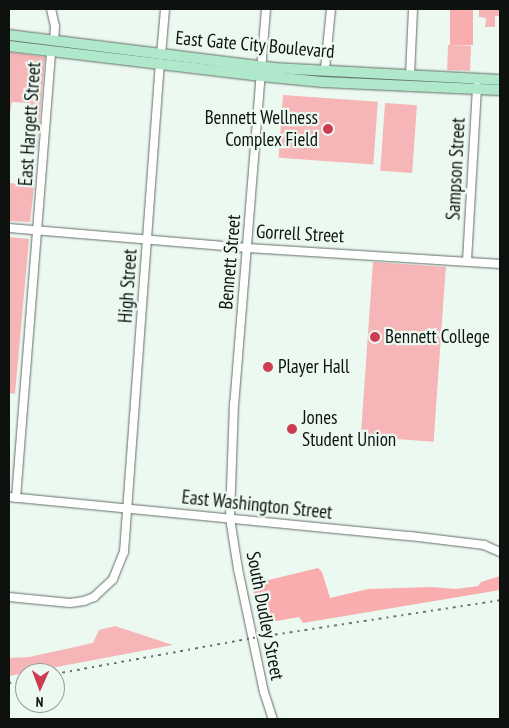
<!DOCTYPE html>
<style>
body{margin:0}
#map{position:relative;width:509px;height:728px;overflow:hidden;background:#ecf9f1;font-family:"PT Sans Narrow",sans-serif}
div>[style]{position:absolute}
.green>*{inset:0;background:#f6b5b7;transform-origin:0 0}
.forest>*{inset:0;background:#f9adaf;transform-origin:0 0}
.roads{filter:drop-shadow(0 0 1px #626e67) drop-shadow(0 0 1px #626e67)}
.minor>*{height:8px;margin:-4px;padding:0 4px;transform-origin:4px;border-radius:4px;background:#fff}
.major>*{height:10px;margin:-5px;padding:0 5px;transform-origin:5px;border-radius:5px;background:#afe8ca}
.rail>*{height:2px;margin-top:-1px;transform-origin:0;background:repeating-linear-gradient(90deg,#6c746f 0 2.5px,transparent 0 7.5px)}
.dots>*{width:14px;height:14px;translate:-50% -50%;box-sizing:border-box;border:2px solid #ecf9f1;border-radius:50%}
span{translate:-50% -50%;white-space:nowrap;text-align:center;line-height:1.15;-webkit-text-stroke:4.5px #ecf9f1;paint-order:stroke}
.street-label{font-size:19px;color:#0d120f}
.poi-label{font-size:19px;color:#0d120f}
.right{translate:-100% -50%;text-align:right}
.left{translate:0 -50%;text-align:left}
.frame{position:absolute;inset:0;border:10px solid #0d120f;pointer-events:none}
.north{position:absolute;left:15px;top:663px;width:50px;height:50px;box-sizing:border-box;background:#ecf9f1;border:1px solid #939d97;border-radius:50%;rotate:182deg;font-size:14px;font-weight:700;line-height:20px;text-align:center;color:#0d120f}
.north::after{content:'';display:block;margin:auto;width:18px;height:22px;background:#cd3c51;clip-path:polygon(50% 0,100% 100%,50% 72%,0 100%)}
</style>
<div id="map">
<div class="green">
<div style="clip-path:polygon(479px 9px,500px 9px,500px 16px,495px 16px,495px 27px,485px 27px,486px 18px,479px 17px)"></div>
<div style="left:448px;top:45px;width:23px;height:25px;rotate:2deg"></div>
<div style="clip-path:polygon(9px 52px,45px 57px,37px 150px,26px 149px,30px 105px,28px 103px,12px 102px,9px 119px)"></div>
<div style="left:283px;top:95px;width:95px;height:63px;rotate:4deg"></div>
<div style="left:385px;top:103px;width:32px;height:68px;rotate:4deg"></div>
<div style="clip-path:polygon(9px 183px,34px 186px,30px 222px,9px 221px)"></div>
<div style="clip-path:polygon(9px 237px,29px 239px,15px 394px,9px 393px)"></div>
<div style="left:373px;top:262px;width:73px;height:175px;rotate:4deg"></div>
<div style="clip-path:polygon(115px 626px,173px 645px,9px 676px,9px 658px,29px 657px,93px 643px,99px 630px)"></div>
</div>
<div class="forest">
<div style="left:450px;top:9px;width:23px;height:36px"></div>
<div style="clip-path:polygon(318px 568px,322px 572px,330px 598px,368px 589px,431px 587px,456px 589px,478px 586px,481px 582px,500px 576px,500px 590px,303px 623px,299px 617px,260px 624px,252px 584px)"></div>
</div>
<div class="roads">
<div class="minor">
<div style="left:51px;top:9px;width:17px;rotate:77deg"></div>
<div style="left:55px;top:26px;width:15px;rotate:94deg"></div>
<div style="left:266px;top:9px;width:395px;rotate:94.6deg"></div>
<div style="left:234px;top:403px;width:115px;rotate:92deg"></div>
<div style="left:230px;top:518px;width:52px;rotate:81.1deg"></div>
<div style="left:238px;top:569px;width:126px;rotate:78.1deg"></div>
<div style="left:264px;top:692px;width:28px;rotate:72deg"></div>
<div style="left:161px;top:55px;width:46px;rotate:-85deg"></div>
<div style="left:325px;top:69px;width:60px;rotate:-84.3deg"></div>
<div style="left:410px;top:75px;width:66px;rotate:-87.4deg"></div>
<div style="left:9px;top:228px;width:240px;rotate:4.8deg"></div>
<div style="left:248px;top:248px;width:253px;rotate:3.6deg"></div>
<div style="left:467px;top:261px;width:175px;rotate:-86.7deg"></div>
<div style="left:9px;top:497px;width:403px;rotate:5.6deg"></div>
<div style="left:410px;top:536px;width:75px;rotate:6.9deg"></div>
<div style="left:484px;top:545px;width:17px;rotate:24deg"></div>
<div style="left:16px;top:498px;width:448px;rotate:-85.5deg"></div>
<div style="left:9px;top:597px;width:61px;rotate:5.6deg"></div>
<div style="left:70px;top:603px;width:14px;rotate:-8deg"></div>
<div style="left:84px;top:601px;width:11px;rotate:-22deg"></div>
<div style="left:94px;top:597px;width:26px;rotate:-43deg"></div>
<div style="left:113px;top:579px;width:29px;rotate:-68deg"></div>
<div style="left:124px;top:552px;width:488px;rotate:-85.8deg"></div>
</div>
<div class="major">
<div style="left:9px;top:35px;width:266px;rotate:7.1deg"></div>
<div style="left:273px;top:68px;width:227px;rotate:3deg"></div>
<div style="left:9px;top:46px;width:254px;rotate:6.8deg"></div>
<div style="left:261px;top:76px;width:62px;rotate:5.5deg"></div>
<div style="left:323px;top:82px;width:177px;rotate:2.6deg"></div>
</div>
</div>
<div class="rail">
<div style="left:55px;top:674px;width:201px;rotate:-10.3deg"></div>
<div style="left:253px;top:638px;width:250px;rotate:-8.7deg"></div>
<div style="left:9px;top:683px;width:16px;rotate:-11deg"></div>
</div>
<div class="dots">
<div style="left:328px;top:129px;background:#cd3c51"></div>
<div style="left:375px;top:337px;background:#cd3c51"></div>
<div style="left:268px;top:367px;background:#cd3c51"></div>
<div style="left:292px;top:429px;background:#cd3c51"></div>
</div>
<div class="street-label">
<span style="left:255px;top:45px;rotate:5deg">East Gate City Boulevard</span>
<span style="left:30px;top:124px;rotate:-86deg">East Hargett Street</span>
<span style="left:456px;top:169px;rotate:-87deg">Sampson Street</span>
<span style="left:300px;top:234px;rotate:3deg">Gorrell Street</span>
<span style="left:230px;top:262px;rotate:-85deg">Bennett Street</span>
<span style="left:128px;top:286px;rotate:-86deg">High Street</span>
<span style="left:257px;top:505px;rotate:6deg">East Washington Street</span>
<span style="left:265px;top:616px;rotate:79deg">South Dudley Street</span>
</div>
<div class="poi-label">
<span class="right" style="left:318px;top:129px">Bennett Wellness<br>Complex Field</span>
<span class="left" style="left:385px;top:337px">Bennett College</span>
<span class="left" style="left:278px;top:367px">Player Hall</span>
<span class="left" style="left:302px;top:429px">Jones<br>Student Union</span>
</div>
<div class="frame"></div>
<div class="north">N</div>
</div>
